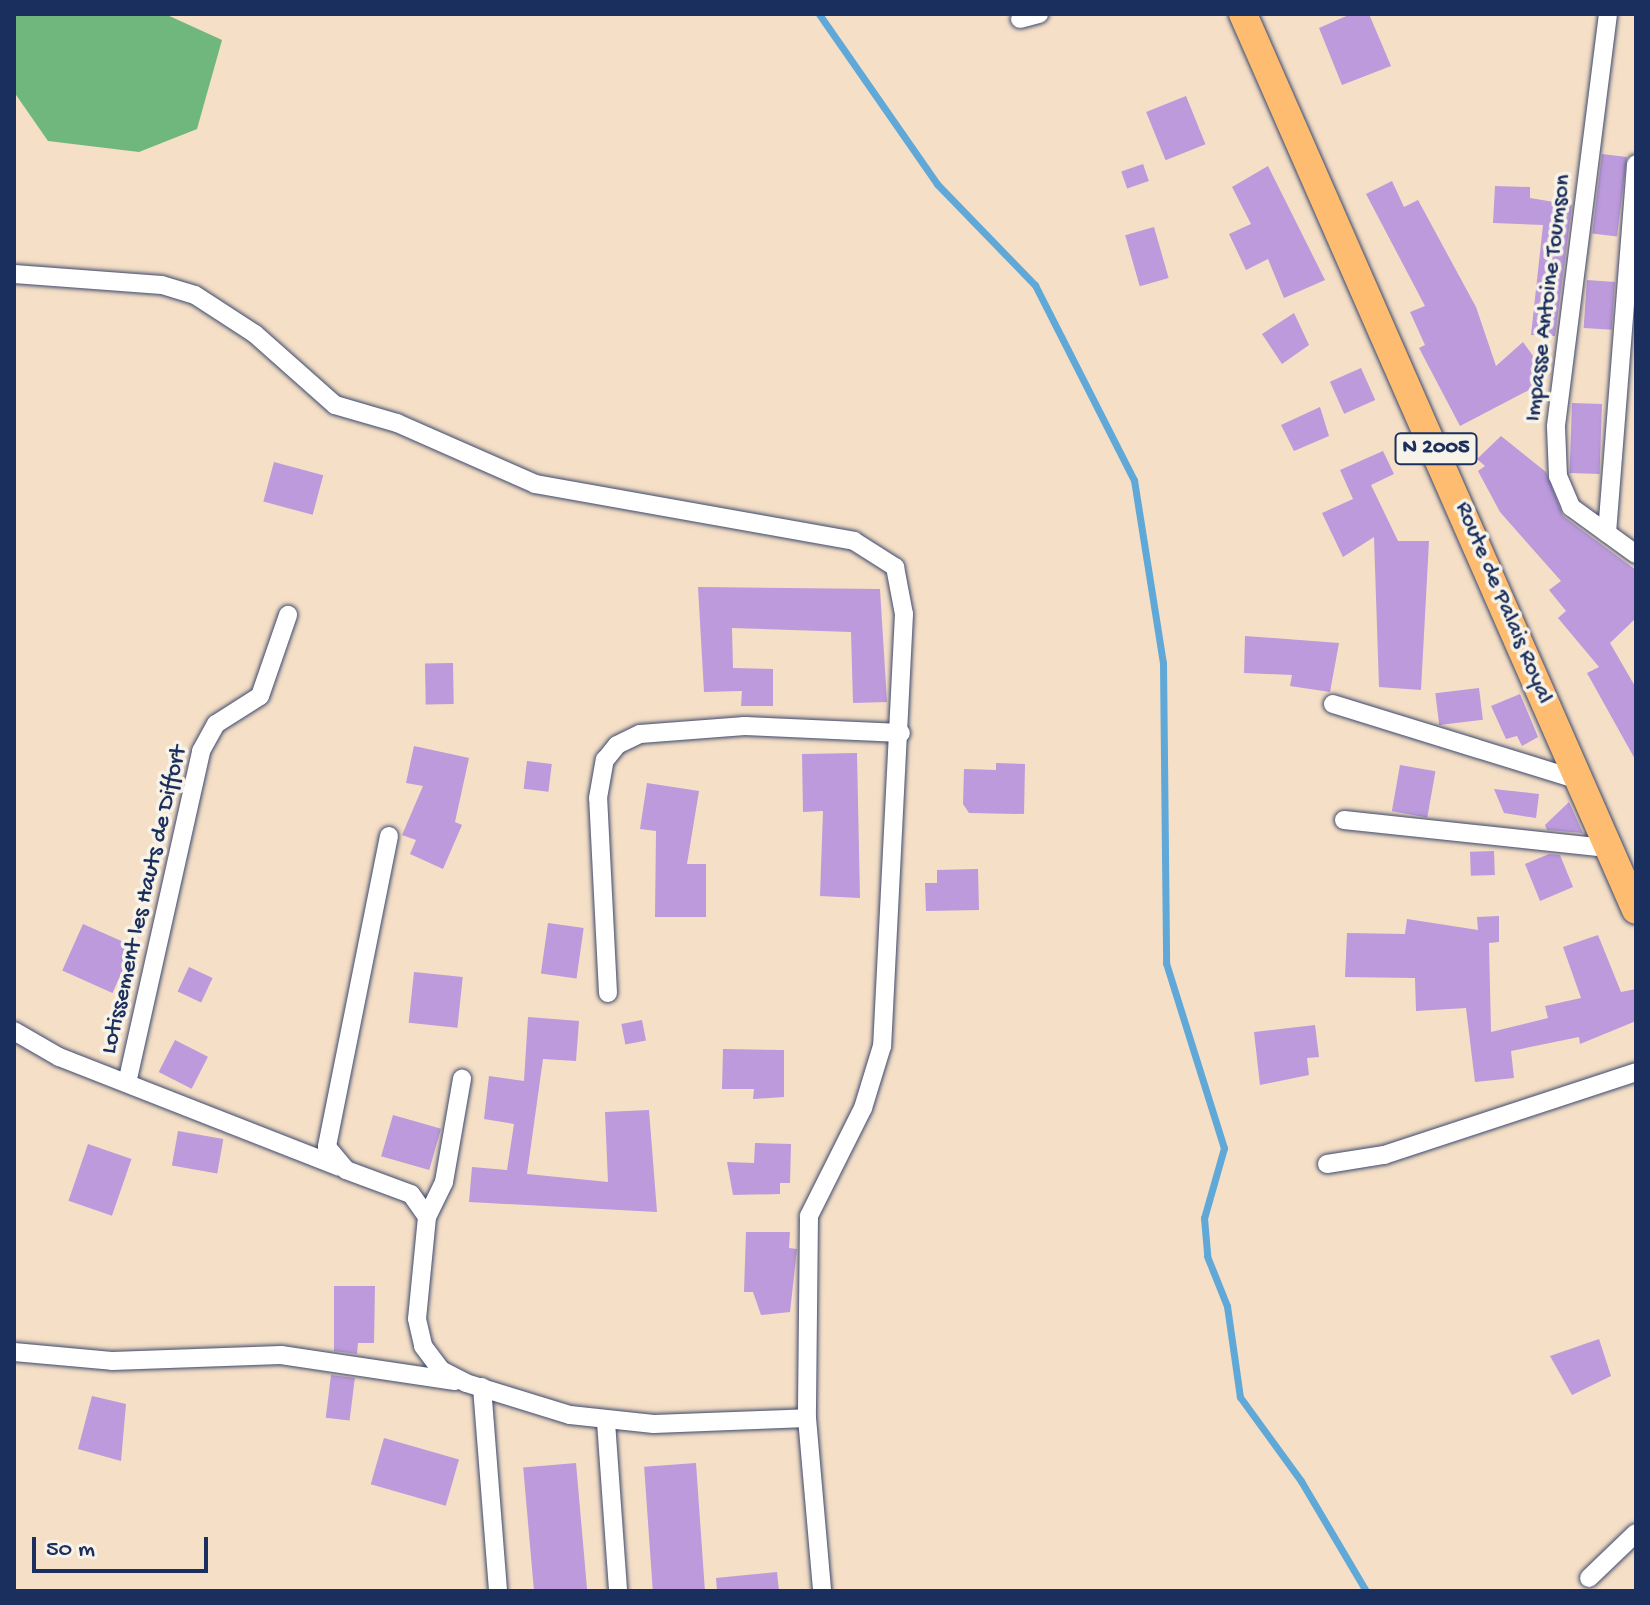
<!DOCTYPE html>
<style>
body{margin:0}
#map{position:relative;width:1650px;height:1605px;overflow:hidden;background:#f5dfc6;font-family:"Gochi Hand",sans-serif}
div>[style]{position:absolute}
.forest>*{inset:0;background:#6fb77d}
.stream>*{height:7px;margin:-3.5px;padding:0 3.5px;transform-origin:3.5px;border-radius:3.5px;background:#5fa8d7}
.building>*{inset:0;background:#bc9adb;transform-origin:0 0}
.roads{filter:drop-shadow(0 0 2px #3c496e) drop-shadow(0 0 2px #3c496e)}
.minor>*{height:18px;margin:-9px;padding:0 9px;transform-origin:9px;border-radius:9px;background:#fff}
.primary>*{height:28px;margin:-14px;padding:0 14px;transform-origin:14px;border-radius:14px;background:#fdbc70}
span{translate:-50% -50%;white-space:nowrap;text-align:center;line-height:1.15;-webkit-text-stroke:7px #f7f3e8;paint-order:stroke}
.shield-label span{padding:2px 6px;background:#f7f3e8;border:2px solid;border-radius:6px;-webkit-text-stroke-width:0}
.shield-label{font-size:22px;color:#1b2f5e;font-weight:700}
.street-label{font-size:24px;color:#1b2f5e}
.frame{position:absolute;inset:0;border:16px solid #1b2f5e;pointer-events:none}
.scale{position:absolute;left:32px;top:1537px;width:176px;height:36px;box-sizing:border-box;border:4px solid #1b2f5e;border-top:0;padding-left:10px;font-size:24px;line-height:28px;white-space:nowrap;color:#1b2f5e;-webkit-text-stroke:6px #f7f3e8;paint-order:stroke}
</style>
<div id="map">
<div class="forest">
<div style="clip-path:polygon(14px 14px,165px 14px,222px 40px,197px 129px,139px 152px,48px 141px,14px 92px)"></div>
</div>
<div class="stream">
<div style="left:819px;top:14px;width:207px;rotate:55.2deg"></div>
<div style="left:937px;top:184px;width:141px;rotate:45.9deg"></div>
<div style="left:1035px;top:285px;width:219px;rotate:63.1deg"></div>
<div style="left:1134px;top:480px;width:185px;rotate:81deg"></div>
<div style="left:1163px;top:663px;width:300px;rotate:89.4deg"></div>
<div style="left:1166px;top:963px;width:194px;rotate:72.6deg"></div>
<div style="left:1224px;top:1148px;width:73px;rotate:105.9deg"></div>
<div style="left:1204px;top:1218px;width:38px;rotate:85deg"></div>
<div style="left:1207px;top:1256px;width:54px;rotate:68.2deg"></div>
<div style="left:1227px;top:1306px;width:92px;rotate:81.9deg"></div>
<div style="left:1240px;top:1397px;width:104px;rotate:54deg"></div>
<div style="left:1301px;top:1481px;width:128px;rotate:59.4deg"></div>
</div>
<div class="building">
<div style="clip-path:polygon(1351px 14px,1369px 14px,1391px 66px,1342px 85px,1319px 28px)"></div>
<div style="left:1186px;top:96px;width:52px;height:43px;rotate:68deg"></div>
<div style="left:1602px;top:154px;width:25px;height:80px;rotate:7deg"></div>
<div style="left:1143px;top:164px;width:18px;height:23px;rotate:71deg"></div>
<div style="clip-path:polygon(1268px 166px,1325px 280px,1284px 298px,1268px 259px,1246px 270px,1229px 234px,1251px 224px,1232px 187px)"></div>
<div style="clip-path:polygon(1392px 181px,1404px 207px,1418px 200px,1476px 307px,1496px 366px,1523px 342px,1539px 364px,1531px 389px,1460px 426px,1419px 348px,1425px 345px,1410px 312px,1425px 306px,1366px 194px)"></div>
<div style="clip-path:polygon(1495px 186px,1530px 187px,1530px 198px,1572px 205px,1555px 336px,1531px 335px,1543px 225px,1493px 223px)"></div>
<div style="left:1154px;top:227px;width:53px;height:30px;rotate:74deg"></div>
<div style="left:1587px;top:280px;width:28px;height:48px;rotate:4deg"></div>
<div style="clip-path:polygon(1294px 313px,1309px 345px,1282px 364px,1262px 334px)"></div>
<div style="left:1361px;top:368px;width:35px;height:34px;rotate:66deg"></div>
<div style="left:1572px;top:403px;width:30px;height:70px;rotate:2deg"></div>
<div style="clip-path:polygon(1320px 407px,1329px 436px,1294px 451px,1281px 425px)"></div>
<div style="clip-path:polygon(1501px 436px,1546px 472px,1563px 516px,1636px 570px,1636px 618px,1610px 643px,1636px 688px,1636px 761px,1587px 673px,1599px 667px,1558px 618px,1566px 611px,1549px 590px,1561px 581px,1500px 512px,1478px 471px,1485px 466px,1477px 459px)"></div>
<div style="clip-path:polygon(1383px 451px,1394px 474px,1371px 485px,1398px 541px,1429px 541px,1421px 690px,1379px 687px,1374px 537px,1343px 557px,1322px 513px,1353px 499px,1340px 470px)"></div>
<div style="left:274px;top:462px;width:51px;height:41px;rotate:15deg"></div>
<div style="clip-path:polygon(698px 587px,880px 589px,887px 702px,853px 703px,851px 632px,732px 628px,733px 668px,773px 669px,773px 706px,741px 706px,742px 691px,704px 692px)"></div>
<div style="clip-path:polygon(1245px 636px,1339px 643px,1330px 692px,1290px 686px,1292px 675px,1244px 673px)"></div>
<div style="left:453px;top:663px;width:41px;height:28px;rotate:89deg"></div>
<div style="left:1479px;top:688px;width:32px;height:44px;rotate:83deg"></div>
<div style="clip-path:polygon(1520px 694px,1538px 737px,1522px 746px,1517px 736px,1506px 739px,1491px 706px)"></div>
<div style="clip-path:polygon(414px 746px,469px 758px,455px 822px,462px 825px,443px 869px,410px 854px,416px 840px,402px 835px,423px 786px,406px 783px)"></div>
<div style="clip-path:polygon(857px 753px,860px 898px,820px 896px,823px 811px,803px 812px,802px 754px)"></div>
<div style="left:527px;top:761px;width:25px;height:28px;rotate:7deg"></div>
<div style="clip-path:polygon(996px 763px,1025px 764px,1024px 814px,969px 813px,963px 804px,964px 769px,996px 770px)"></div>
<div style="left:1400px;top:765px;width:36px;height:47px;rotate:10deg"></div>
<div style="clip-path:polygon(647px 783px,699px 791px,687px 864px,706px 864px,706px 917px,655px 917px,656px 831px,640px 829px)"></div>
<div style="clip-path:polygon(1494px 789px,1539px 794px,1536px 818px,1504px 813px)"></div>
<div style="clip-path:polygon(1569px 802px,1583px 833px,1547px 830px,1545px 825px)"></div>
<div style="left:1494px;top:851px;width:24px;height:24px;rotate:88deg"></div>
<div style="clip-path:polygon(1549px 854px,1560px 855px,1573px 887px,1540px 901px,1525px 864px)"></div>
<div style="clip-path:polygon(978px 869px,979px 910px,926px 911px,925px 883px,937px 883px,937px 870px)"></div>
<div style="clip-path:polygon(1499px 916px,1499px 942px,1489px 943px,1491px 1032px,1548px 1018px,1545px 1006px,1581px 998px,1563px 947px,1598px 935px,1621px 992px,1636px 989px,1636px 1021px,1580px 1044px,1579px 1037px,1511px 1051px,1514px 1078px,1475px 1082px,1466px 1008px,1416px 1011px,1415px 978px,1345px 977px,1347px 933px,1405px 934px,1407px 919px,1478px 930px,1477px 917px)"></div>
<div style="left:548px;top:923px;width:36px;height:51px;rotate:8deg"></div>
<div style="left:83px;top:924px;width:55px;height:51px;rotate:24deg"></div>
<div style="left:189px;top:967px;width:26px;height:27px;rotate:25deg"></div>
<div style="left:414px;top:972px;width:49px;height:51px;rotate:6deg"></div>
<div style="clip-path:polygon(528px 1017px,579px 1021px,576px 1061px,543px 1059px,527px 1174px,608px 1182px,605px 1112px,649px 1110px,657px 1212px,469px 1202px,472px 1167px,507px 1170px,514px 1124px,484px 1119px,489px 1076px,524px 1081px)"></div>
<div style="left:642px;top:1020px;width:21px;height:21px;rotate:79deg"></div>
<div style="clip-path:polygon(1315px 1025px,1319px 1057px,1307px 1058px,1309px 1075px,1260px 1085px,1254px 1032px)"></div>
<div style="left:175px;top:1040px;width:37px;height:36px;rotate:27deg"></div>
<div style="clip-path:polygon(723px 1049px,784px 1050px,784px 1097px,753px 1099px,754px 1089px,722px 1089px)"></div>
<div style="left:393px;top:1115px;width:50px;height:43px;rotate:16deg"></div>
<div style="left:178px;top:1131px;width:46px;height:35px;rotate:10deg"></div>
<div style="clip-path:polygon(755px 1143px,791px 1144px,790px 1183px,780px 1183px,780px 1194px,733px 1195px,727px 1162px,754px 1163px)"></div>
<div style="left:88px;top:1144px;width:46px;height:60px;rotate:19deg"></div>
<div style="clip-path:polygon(746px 1232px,790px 1232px,789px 1248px,797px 1249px,790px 1312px,761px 1315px,753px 1292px,744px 1292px)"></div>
<div style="clip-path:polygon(334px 1286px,375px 1286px,374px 1343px,358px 1343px,357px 1354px,334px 1351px)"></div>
<div style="clip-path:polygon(1599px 1339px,1611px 1376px,1572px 1395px,1550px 1356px)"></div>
<div style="left:331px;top:1375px;width:24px;height:43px;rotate:7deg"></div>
<div style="clip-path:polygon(92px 1396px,126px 1404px,121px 1461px,78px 1449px)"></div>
<div style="left:384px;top:1438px;width:78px;height:48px;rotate:16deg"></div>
<div style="left:576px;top:1463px;width:128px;height:53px;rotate:85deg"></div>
<div style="left:696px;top:1463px;width:128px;height:52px;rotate:86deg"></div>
<div style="clip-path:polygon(777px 1572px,779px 1591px,717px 1591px,716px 1578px)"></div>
</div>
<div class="roads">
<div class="minor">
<div style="left:1608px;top:14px;width:416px;rotate:97.2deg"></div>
<div style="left:1556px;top:427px;width:49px;rotate:87.7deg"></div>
<div style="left:1558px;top:476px;width:34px;rotate:67deg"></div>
<div style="left:1571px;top:507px;width:80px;rotate:35.9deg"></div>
<div style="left:1020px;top:19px;width:20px;rotate:-15deg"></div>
<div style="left:14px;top:274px;width:148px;rotate:4.3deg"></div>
<div style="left:162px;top:285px;width:34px;rotate:17deg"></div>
<div style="left:195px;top:295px;width:72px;rotate:33deg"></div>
<div style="left:255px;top:334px;width:107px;rotate:41.6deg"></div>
<div style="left:335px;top:405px;width:65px;rotate:16.2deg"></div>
<div style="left:397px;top:423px;width:151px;rotate:23.8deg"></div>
<div style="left:535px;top:484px;width:324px;rotate:10.1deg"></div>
<div style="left:854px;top:541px;width:49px;rotate:32.4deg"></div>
<div style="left:895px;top:567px;width:48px;rotate:79.2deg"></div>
<div style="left:904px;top:614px;width:433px;rotate:92.9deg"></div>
<div style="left:882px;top:1046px;width:65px;rotate:107deg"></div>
<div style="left:863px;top:1108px;width:121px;rotate:116.6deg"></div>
<div style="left:809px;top:1216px;width:202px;rotate:90.6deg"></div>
<div style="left:807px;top:1418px;width:174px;rotate:85deg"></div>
<div style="left:1607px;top:533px;width:370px;rotate:-85.5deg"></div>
<div style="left:1333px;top:704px;width:257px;rotate:17.2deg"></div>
<div style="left:1344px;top:820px;width:265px;rotate:6.1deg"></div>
<div style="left:389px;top:836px;width:317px;rotate:101.3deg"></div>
<div style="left:327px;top:1147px;width:30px;rotate:50deg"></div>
<div style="left:346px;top:1170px;width:69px;rotate:20.3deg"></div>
<div style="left:411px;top:1194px;width:28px;rotate:55deg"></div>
<div style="left:427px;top:1217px;width:102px;rotate:95.6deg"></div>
<div style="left:417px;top:1319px;width:28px;rotate:77deg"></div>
<div style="left:423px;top:1346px;width:30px;rotate:53deg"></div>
<div style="left:441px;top:1370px;width:28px;rotate:27deg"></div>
<div style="left:466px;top:1383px;width:109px;rotate:17.1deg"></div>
<div style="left:570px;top:1415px;width:84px;rotate:6.1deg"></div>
<div style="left:654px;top:1424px;width:153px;rotate:-2.2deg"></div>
<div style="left:608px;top:993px;width:195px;rotate:-92.9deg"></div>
<div style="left:598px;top:798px;width:39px;rotate:-80deg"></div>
<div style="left:605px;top:760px;width:19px;rotate:-51deg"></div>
<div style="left:617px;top:745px;width:25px;rotate:-26deg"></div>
<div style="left:640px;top:734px;width:105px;rotate:-4.4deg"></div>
<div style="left:745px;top:726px;width:156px;rotate:2.6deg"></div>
<div style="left:14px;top:1031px;width:52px;rotate:30deg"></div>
<div style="left:59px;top:1057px;width:301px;rotate:21.4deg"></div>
<div style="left:127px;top:1083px;width:340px;rotate:-77.4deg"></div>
<div style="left:201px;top:751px;width:31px;rotate:-61deg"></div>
<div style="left:216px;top:724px;width:52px;rotate:-32.5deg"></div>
<div style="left:260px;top:696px;width:86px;rotate:-70.9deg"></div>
<div style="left:1327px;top:1164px;width:58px;rotate:-9deg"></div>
<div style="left:1384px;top:1155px;width:265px;rotate:-18.2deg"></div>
<div style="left:427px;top:1217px;width:39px;rotate:-64deg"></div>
<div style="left:444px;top:1182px;width:105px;rotate:-80.1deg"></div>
<div style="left:14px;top:1352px;width:98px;rotate:5.2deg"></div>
<div style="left:112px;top:1361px;width:169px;rotate:-2deg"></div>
<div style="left:281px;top:1355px;width:176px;rotate:8.5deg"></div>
<div style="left:482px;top:1387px;width:205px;rotate:85.5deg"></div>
<div style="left:606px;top:1422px;width:169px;rotate:85.9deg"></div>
<div style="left:1589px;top:1578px;width:65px;rotate:-43.8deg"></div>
</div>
<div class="primary">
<div style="left:1243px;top:14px;width:978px;rotate:66.32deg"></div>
</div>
</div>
<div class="shield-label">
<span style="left:1436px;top:449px">N 2005</span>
</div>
<div class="street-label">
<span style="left:1549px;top:298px;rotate:-83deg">Impasse Antoine Toumson</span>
<span style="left:1503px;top:603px;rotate:67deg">Route de Palais Royal</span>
<span style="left:145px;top:900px;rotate:-77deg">Lotissement les Hauts de Diffort</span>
</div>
<div class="frame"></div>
<div class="scale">50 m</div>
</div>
